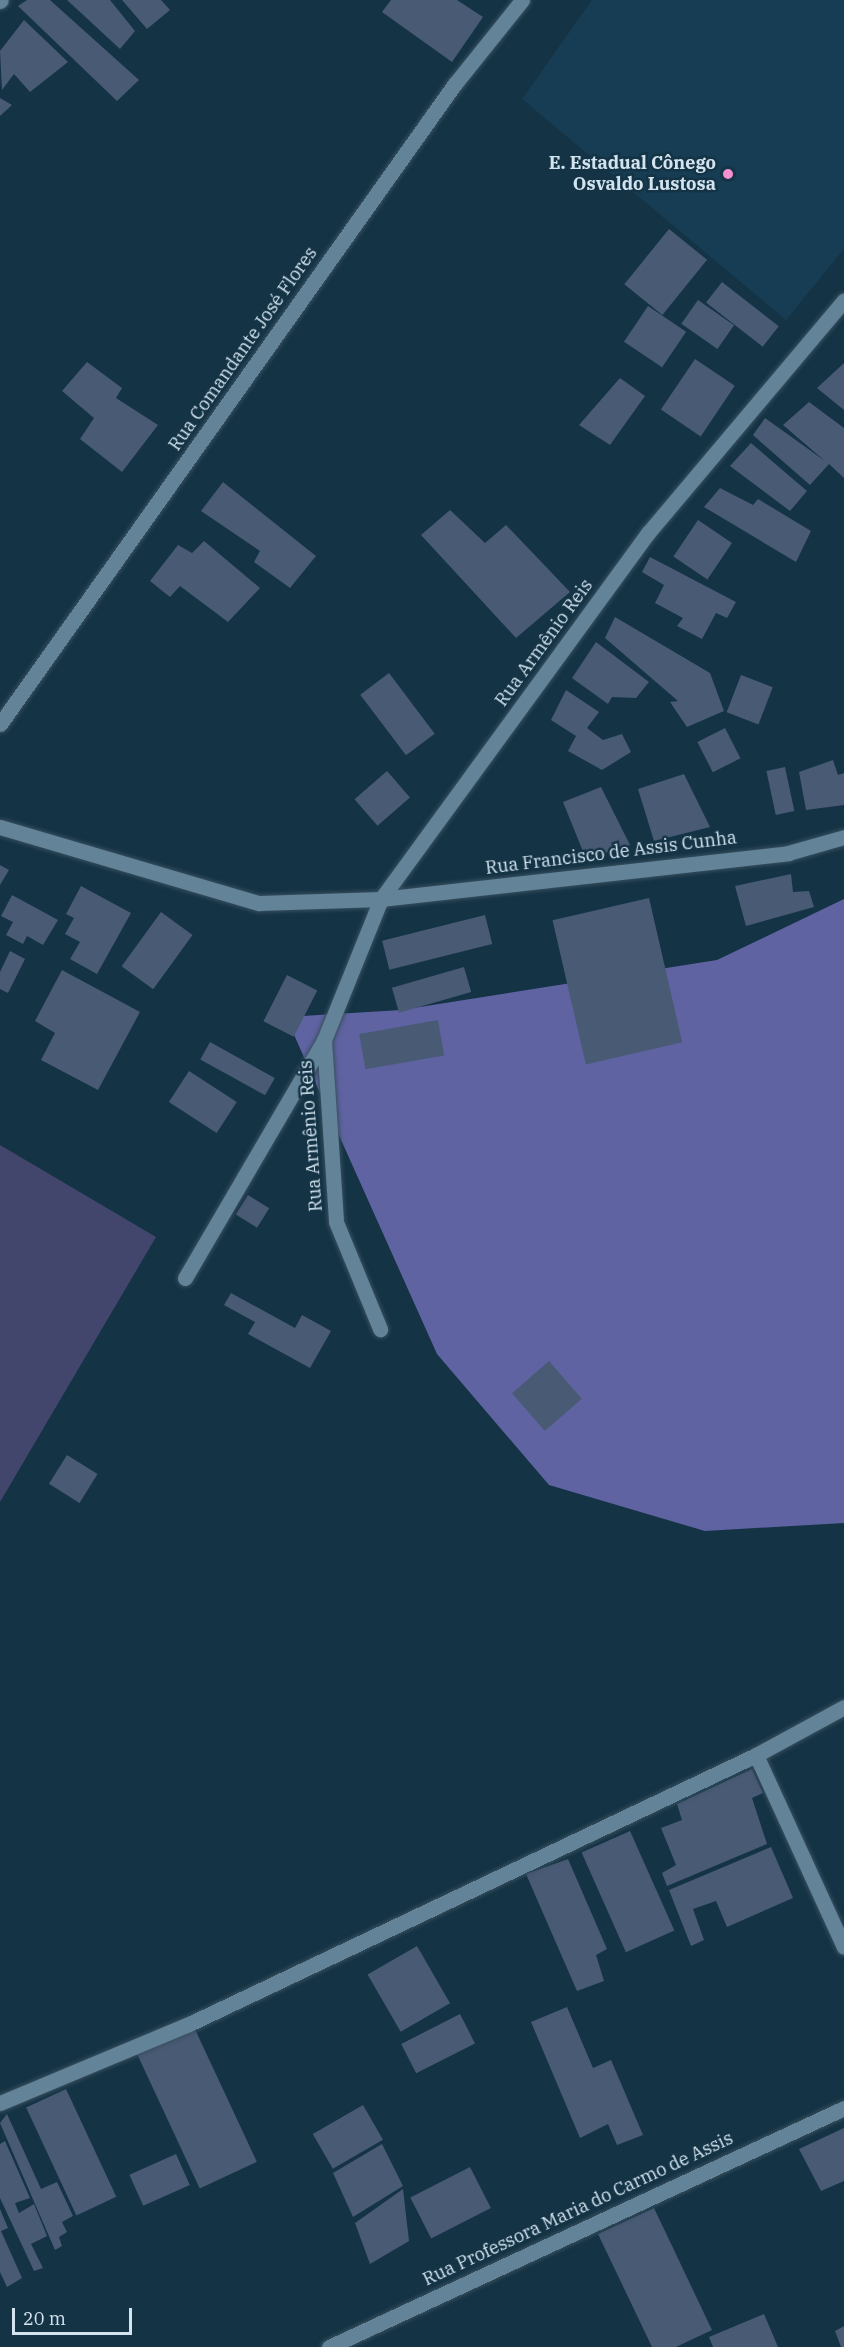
<!DOCTYPE html>
<meta charset="utf-8">
<style>
body{margin:0}
#map{position:relative;width:844px;height:2347px;overflow:hidden;background:#143345;font-family:"IBM Plex Serif",serif}
div>[style]{position:absolute}
.built>*{inset:0;background:#173d54}
.green>*{inset:0;background:#43466c}
.forest>*{inset:0;background:#6063a2}
.building>*{inset:0;background:#495a75;transform-origin:0 0}
.roads{filter:drop-shadow(0 0 2px #374f5e) drop-shadow(0 0 2px #374f5e)}
.minor>*{height:15px;margin:-7.5px;padding:0 7.5px;transform-origin:7.5px;border-radius:7.5px;background:#638398}
.dots>*{width:16px;height:16px;translate:-50% -50%;box-sizing:border-box;border:3px solid #143345;border-radius:50%}
span{translate:-50% -50%;white-space:nowrap;text-align:center;line-height:1.15;-webkit-text-stroke:5px #143345;paint-order:stroke}
.poi-label{font-size:18px;color:#d3e4f0;font-weight:700}
.right{translate:-100% -50%;text-align:right}
.street-label{font-size:18px;color:#d3e4f0}
.scale{position:absolute;left:12px;top:2308px;width:120px;height:27px;box-sizing:border-box;border:3px solid #d3e4f0;border-top:0;padding-left:8px;font-size:18px;line-height:21px;white-space:nowrap;color:#d3e4f0;-webkit-text-stroke:4px #143345;paint-order:stroke}
</style>
<div id="map">
<div class="built">
<div style="clip-path:polygon(592px 0,844px 0,844px 249px,786px 320px,522px 99px)"></div>
</div>
<div class="green">
<div style="clip-path:polygon(0 1145px,156px 1237px,0 1502px)"></div>
</div>
<div class="forest">
<div style="clip-path:polygon(844px 899px,844px 1523px,705px 1531px,549px 1485px,437px 1354px,286px 1017px,401px 1010px,717px 960px)"></div>
</div>
<div class="building">
<div style="clip-path:polygon(27px 0,50px 0,139px 80px,117px 101px,18px 6px)"></div>
<div style="clip-path:polygon(67px 0,110px 0,135px 31px,120px 49px)"></div>
<div style="clip-path:polygon(122px 0,161px 0,170px 10px,147px 29px)"></div>
<div style="clip-path:polygon(391px 0,457px 0,483px 17px,452px 62px,382px 12px)"></div>
<div style="clip-path:polygon(24px 20px,68px 62px,30px 92px,14px 74px,2px 90px,0 51px)"></div>
<div style="clip-path:polygon(0 98px,12px 105px,0 116px)"></div>
<div style="left:669px;top:229px;width:49px;height:71px;rotate:39deg"></div>
<div style="left:722px;top:282px;width:72px;height:26px;rotate:38deg"></div>
<div style="left:698px;top:300px;width:44px;height:29px;rotate:35deg"></div>
<div style="left:648px;top:306px;width:46px;height:43px;rotate:34deg"></div>
<div style="left:695px;top:359px;width:48px;height:61px;rotate:34deg"></div>
<div style="clip-path:polygon(87px 362px,122px 388px,116px 398px,158px 425px,122px 472px,80px 439px,94px 418px,62px 391px)"></div>
<div style="clip-path:polygon(844px 363px,844px 410px,817px 388px)"></div>
<div style="clip-path:polygon(620px 378px,645px 396px,610px 445px,579px 425px)"></div>
<div style="clip-path:polygon(809px 402px,844px 428px,844px 478px,829px 464px,810px 485px,753px 435px,765px 418px,825px 461px,783px 425px)"></div>
<div style="clip-path:polygon(751px 443px,807px 491px,790px 511px,730px 466px)"></div>
<div style="clip-path:polygon(223px 482px,316px 556px,290px 588px,254px 562px,260px 551px,201px 511px)"></div>
<div style="clip-path:polygon(720px 488px,753px 505px,758px 499px,811px 531px,796px 562px,704px 507px)"></div>
<div style="clip-path:polygon(450px 510px,485px 543px,506px 525px,570px 592px,516px 638px,421px 535px)"></div>
<div style="left:698px;top:520px;width:41px;height:44px;rotate:34deg"></div>
<div style="clip-path:polygon(204px 541px,260px 588px,228px 622px,180px 586px,170px 597px,150px 581px,178px 545px,192px 553px)"></div>
<div style="clip-path:polygon(650px 557px,736px 602px,727px 618px,716px 613px,702px 639px,677px 626px,683px 618px,655px 603px,664px 585px,642px 572px)"></div>
<div style="clip-path:polygon(615px 617px,710px 673px,724px 711px,687px 727px,670px 702px,678px 701px,605px 638px)"></div>
<div style="clip-path:polygon(596px 642px,649px 682px,636px 698px,612px 697px,608px 704px,572px 678px)"></div>
<div style="left:389px;top:673px;width:76px;height:36px;rotate:53deg"></div>
<div style="left:741px;top:675px;width:34px;height:40px;rotate:21deg"></div>
<div style="clip-path:polygon(566px 690px,599px 712px,587px 728px,603px 740px,622px 734px,631px 752px,602px 770px,568px 751px,576px 736px,551px 720px)"></div>
<div style="left:725px;top:728px;width:34px;height:31px;rotate:63deg"></div>
<div style="clip-path:polygon(833px 760px,838px 775px,844px 773px,844px 805px,806px 810px,799px 772px)"></div>
<div style="left:785px;top:767px;width:45px;height:19px;rotate:78deg"></div>
<div style="left:387px;top:771px;width:35px;height:43px;rotate:49deg"></div>
<div style="clip-path:polygon(684px 774px,710px 827px,654px 841px,638px 789px)"></div>
<div style="clip-path:polygon(601px 787px,630px 845px,586px 859px,563px 802px)"></div>
<div style="clip-path:polygon(0 865px,9px 870px,0 885px)"></div>
<div style="clip-path:polygon(791px 874px,793px 892px,809px 891px,814px 907px,746px 926px,735px 886px)"></div>
<div style="clip-path:polygon(81px 886px,131px 913px,97px 974px,70px 959px,80px 942px,65px 934px,74px 918px,66px 914px)"></div>
<div style="clip-path:polygon(12px 895px,58px 920px,43px 945px,27px 936px,23px 944px,6px 935px,13px 922px,1px 916px)"></div>
<div style="left:649px;top:898px;width:148px;height:99px;rotate:77deg"></div>
<div style="left:161px;top:912px;width:39px;height:67px;rotate:36deg"></div>
<div style="left:485px;top:915px;width:30px;height:106px;rotate:76deg"></div>
<div style="clip-path:polygon(10px 951px,25px 959px,8px 993px,0 989px,0 972px)"></div>
<div style="left:464px;top:967px;width:26px;height:75px;rotate:74deg"></div>
<div style="clip-path:polygon(62px 970px,140px 1012px,98px 1090px,41px 1060px,55px 1033px,35px 1021px)"></div>
<div style="left:287px;top:975px;width:34px;height:52px;rotate:27deg"></div>
<div style="left:438px;top:1020px;width:36px;height:80px;rotate:80deg"></div>
<div style="left:210px;top:1042px;width:74px;height:20px;rotate:29deg"></div>
<div style="left:189px;top:1071px;width:57px;height:37px;rotate:33deg"></div>
<div style="left:248px;top:1195px;width:25px;height:23px;rotate:32deg"></div>
<div style="clip-path:polygon(231px 1293px,295px 1328px,302px 1315px,331px 1331px,310px 1368px,248px 1334px,255px 1322px,224px 1305px)"></div>
<div style="left:549px;top:1361px;width:50px;height:49px;rotate:49deg"></div>
<div style="left:67px;top:1455px;width:36px;height:34px;rotate:32deg"></div>
<div style="clip-path:polygon(752px 1769px,763px 1793px,752px 1798px,767px 1844px,667px 1886px,662px 1873px,676px 1865px,661px 1828px,682px 1820px,677px 1804px)"></div>
<div style="left:630px;top:1831px;width:109px;height:53px;rotate:66deg"></div>
<div style="clip-path:polygon(771px 1847px,793px 1898px,727px 1927px,716px 1901px,693px 1909px,704px 1940px,691px 1946px,669px 1890px)"></div>
<div style="clip-path:polygon(568px 1859px,607px 1949px,596px 1955px,604px 1981px,577px 1991px,526px 1874px)"></div>
<div style="left:417px;top:1946px;width:66px;height:57px;rotate:60deg"></div>
<div style="clip-path:polygon(567px 2007px,593px 2068px,611px 2060px,643px 2135px,617px 2145px,608px 2124px,580px 2138px,531px 2022px)"></div>
<div style="left:460px;top:2014px;width:33px;height:66px;rotate:63deg"></div>
<div style="left:193px;top:2025px;width:151px;height:63px;rotate:65deg"></div>
<div style="left:66px;top:2089px;width:119px;height:44px;rotate:65deg"></div>
<div style="left:363px;top:2105px;width:40px;height:58px;rotate:60deg"></div>
<div style="clip-path:polygon(7px 2114px,41px 2189px,57px 2182px,73px 2216px,62px 2222px,67px 2232px,59px 2237px,62px 2246px,55px 2250px,0 2123px)"></div>
<div style="clip-path:polygon(844px 2128px,844px 2181px,821px 2191px,799px 2149px)"></div>
<div style="clip-path:polygon(5px 2141px,30px 2198px,15px 2203px,19px 2213px,34px 2204px,47px 2236px,31px 2244px,43px 2268px,34px 2271px,0 2198px,0 2144px)"></div>
<div style="clip-path:polygon(382px 2144px,403px 2186px,353px 2217px,333px 2173px)"></div>
<div style="left:176px;top:2154px;width:34px;height:51px;rotate:66deg"></div>
<div style="left:470px;top:2167px;width:46px;height:67px;rotate:63deg"></div>
<div style="clip-path:polygon(403px 2189px,409px 2241px,370px 2264px,355px 2223px)"></div>
<div style="clip-path:polygon(654px 2208px,712px 2330px,676px 2347px,652px 2347px,598px 2234px)"></div>
<div style="clip-path:polygon(0 2209px,8px 2228px,1px 2231px,22px 2278px,7px 2287px,0 2272px)"></div>
<div style="clip-path:polygon(764px 2314px,778px 2347px,713px 2347px,709px 2337px)"></div>
<div style="clip-path:polygon(844px 2326px,844px 2347px,841px 2347px,835px 2331px)"></div>
</div>
<div class="roads">
<div class="minor">
<div style="left:0;top:1px;width:1px;rotate:-45deg"></div>
<div style="left:0;top:724px;width:784px;rotate:-54.61deg"></div>
<div style="left:454px;top:85px;width:109px;rotate:-51.3deg"></div>
<div style="left:0;top:827px;width:270px;rotate:16.4deg"></div>
<div style="left:259px;top:903px;width:122px;rotate:-1.9deg"></div>
<div style="left:381px;top:899px;width:410px;rotate:-6.4deg"></div>
<div style="left:788px;top:853px;width:58px;rotate:-15.9deg"></div>
<div style="left:324px;top:1040px;width:182px;rotate:86.2deg"></div>
<div style="left:336px;top:1222px;width:116px;rotate:67.6deg"></div>
<div style="left:185px;top:1278px;width:276px;rotate:-59.7deg"></div>
<div style="left:324px;top:1040px;width:152px;rotate:-68deg"></div>
<div style="left:381px;top:899px;width:453px;rotate:-53.9deg"></div>
<div style="left:648px;top:533px;width:304px;rotate:-49.9deg"></div>
<div style="left:756px;top:1755px;width:211px;rotate:65.4deg"></div>
<div style="left:0;top:2103px;width:205px;rotate:-22.7deg"></div>
<div style="left:189px;top:2024px;width:628px;rotate:-25.38deg"></div>
<div style="left:756px;top:1755px;width:100px;rotate:-28.6deg"></div>
<div style="left:329px;top:2347px;width:568px;rotate:-24.89deg"></div>
</div>
</div>
<div class="dots">
<div style="left:728px;top:174px;background:#f690d0"></div>
</div>
<div class="poi-label">
<span class="right" style="left:716px;top:174px">E. Estadual Cônego<br>Osvaldo Lustosa</span>
</div>
<div class="street-label">
<span style="left:243px;top:349px;rotate:-55deg">Rua Comandante José Flores</span>
<span style="left:544px;top:643px;rotate:-54deg">Rua Armênio Reis</span>
<span style="left:611px;top:853px;rotate:-7deg">Rua Francisco de Assis Cunha</span>
<span style="left:311px;top:1136px;rotate:-94deg">Rua Armênio Reis</span>
<span style="left:578px;top:2209px;rotate:-25deg">Rua Professora Maria do Carmo de Assis</span>
</div>
<div class="scale">20 m</div>
</div>
